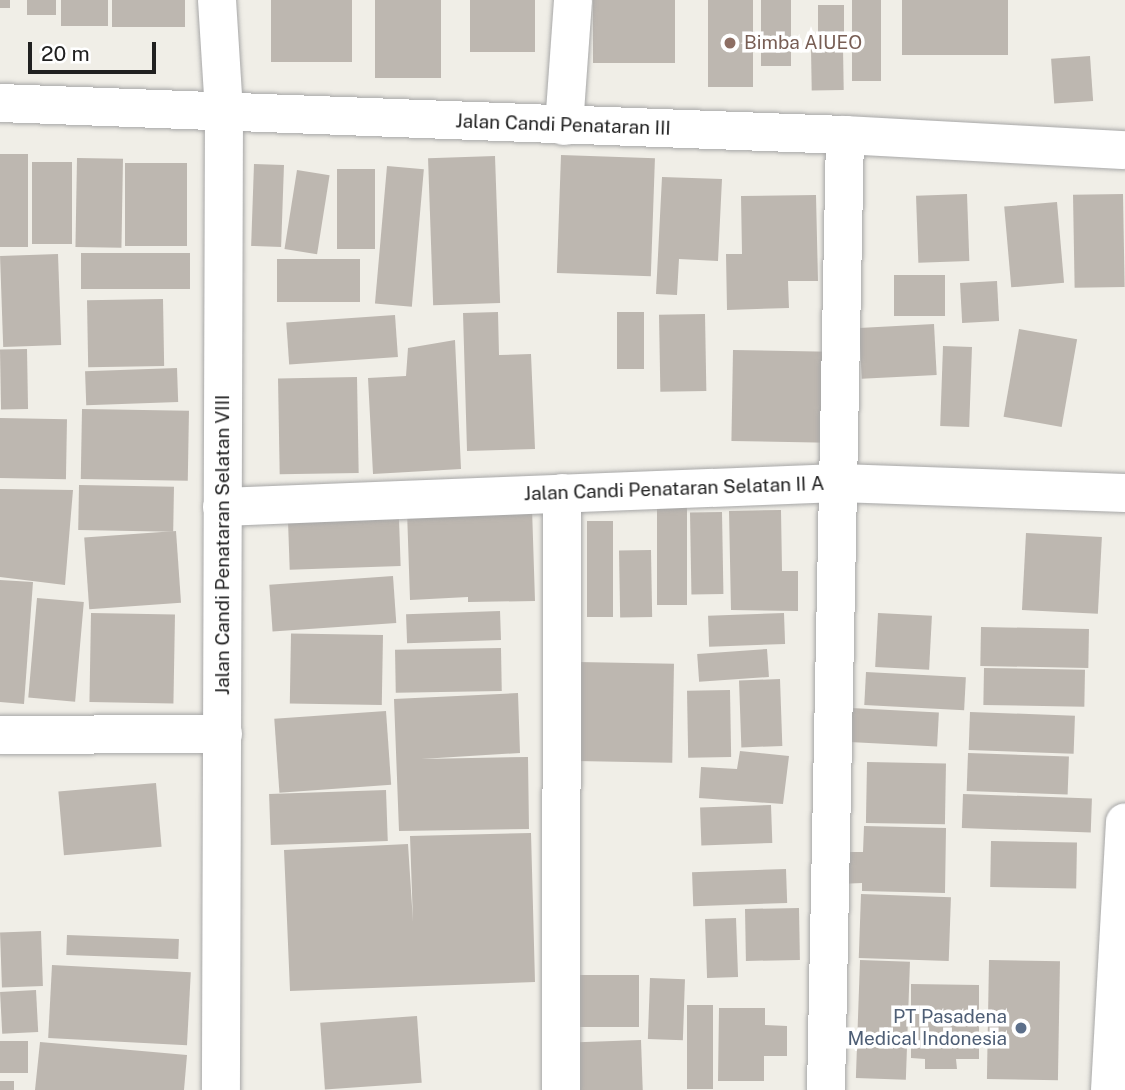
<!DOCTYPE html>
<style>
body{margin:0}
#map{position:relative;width:1125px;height:1090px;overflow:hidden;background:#f0eee7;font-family:"Public Sans",sans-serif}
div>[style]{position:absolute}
.building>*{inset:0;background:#bdb7b0;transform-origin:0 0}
.roads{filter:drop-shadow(0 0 2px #a7a7a7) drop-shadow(0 0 2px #a7a7a7)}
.minor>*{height:38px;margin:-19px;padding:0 19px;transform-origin:19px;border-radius:19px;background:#fff}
.dots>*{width:19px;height:19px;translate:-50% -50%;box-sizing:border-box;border:4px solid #fff;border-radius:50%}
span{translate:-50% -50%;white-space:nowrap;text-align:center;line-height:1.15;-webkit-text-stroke:7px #fff;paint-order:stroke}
.education-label{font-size:19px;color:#785e54}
.left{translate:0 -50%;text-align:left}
.street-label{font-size:19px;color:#202020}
.service-label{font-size:19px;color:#4e5e75}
.right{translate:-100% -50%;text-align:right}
.scale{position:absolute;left:28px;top:42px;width:128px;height:32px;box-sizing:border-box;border:4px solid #202020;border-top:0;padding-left:9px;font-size:21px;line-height:24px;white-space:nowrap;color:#202020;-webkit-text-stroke:5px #fff;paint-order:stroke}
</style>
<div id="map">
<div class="building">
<div style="left:0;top:0;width:10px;height:8px"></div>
<div style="left:27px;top:0;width:29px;height:15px"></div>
<div style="left:61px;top:0;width:47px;height:26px"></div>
<div style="left:112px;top:0;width:73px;height:27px"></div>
<div style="left:271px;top:0;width:81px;height:62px"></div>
<div style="left:375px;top:0;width:66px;height:78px"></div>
<div style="left:470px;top:0;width:65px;height:52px"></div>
<div style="left:593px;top:0;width:82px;height:63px"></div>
<div style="left:708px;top:0;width:45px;height:87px"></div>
<div style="left:761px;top:0;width:30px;height:66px"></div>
<div style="left:852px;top:0;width:29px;height:81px"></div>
<div style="left:902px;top:0;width:106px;height:55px"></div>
<div style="left:818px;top:5px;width:26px;height:38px"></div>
<div style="left:843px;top:48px;width:42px;height:32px;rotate:89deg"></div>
<div style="left:1090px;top:56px;width:45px;height:39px;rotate:86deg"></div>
<div style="left:0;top:154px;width:28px;height:93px"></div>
<div style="left:561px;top:155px;width:94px;height:118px;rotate:2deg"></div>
<div style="left:495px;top:156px;width:147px;height:67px;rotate:88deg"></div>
<div style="left:77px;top:158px;width:46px;height:89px;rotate:1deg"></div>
<div style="left:32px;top:162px;width:40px;height:82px"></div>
<div style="left:125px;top:163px;width:62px;height:83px"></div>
<div style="left:254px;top:164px;width:30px;height:82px;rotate:2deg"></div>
<div style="left:387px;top:166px;width:37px;height:138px;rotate:5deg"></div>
<div style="left:337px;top:169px;width:38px;height:80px"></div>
<div style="left:297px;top:170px;width:33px;height:80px;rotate:9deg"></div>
<div style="clip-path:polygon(662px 177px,722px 179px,718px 261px,679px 259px,677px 295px,656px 294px)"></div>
<div style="left:967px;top:194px;width:67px;height:51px;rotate:88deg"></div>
<div style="left:1123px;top:194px;width:93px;height:50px;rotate:89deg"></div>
<div style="clip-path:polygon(816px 195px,818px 281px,788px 281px,789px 308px,727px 310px,726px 254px,742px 254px,741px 196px)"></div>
<div style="left:1057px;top:202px;width:81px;height:53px;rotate:85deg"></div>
<div style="left:81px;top:253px;width:109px;height:36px"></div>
<div style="left:58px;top:254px;width:91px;height:58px;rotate:88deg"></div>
<div style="left:360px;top:259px;width:43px;height:83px;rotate:90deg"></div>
<div style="left:894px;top:275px;width:51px;height:41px"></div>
<div style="left:997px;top:281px;width:40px;height:37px;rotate:87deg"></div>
<div style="left:163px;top:299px;width:67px;height:76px;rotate:89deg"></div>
<div style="clip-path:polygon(498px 312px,499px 355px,531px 354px,535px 449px,467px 451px,463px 313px)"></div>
<div style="left:617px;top:312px;width:27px;height:57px"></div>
<div style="left:705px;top:314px;width:77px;height:46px;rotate:89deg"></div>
<div style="left:395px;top:315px;width:42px;height:109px;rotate:86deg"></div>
<div style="left:934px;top:324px;width:51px;height:75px;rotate:87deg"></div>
<div style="left:1019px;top:329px;width:59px;height:89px;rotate:10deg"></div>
<div style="clip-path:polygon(455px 340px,461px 469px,373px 474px,368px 378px,406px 376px,408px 348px)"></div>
<div style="left:943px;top:346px;width:29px;height:80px;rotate:2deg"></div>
<div style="left:27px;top:349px;width:60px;height:27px;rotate:89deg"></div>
<div style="left:733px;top:350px;width:97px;height:91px;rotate:1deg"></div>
<div style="left:177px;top:368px;width:34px;height:92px;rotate:88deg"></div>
<div style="left:357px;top:377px;width:96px;height:79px;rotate:89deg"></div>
<div style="left:82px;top:409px;width:107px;height:70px;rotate:1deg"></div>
<div style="left:0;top:418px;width:67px;height:60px;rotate:1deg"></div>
<div style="left:79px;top:485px;width:95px;height:45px;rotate:1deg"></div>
<div style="clip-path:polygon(0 489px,73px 490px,65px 585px,0 577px)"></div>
<div style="left:657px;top:507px;width:30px;height:98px"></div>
<div style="clip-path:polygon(532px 508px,535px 601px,468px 602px,468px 597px,410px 600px,407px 511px)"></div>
<div style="clip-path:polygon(781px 510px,782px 571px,798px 571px,798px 611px,731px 610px,729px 511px)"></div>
<div style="left:722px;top:512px;width:82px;height:32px;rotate:89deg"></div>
<div style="left:399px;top:519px;width:47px;height:111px;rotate:88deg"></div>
<div style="left:587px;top:521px;width:26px;height:96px"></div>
<div style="left:176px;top:531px;width:72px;height:92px;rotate:86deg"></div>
<div style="left:1026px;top:533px;width:76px;height:77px;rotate:3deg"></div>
<div style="left:651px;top:550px;width:67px;height:32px;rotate:89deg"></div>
<div style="left:393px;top:576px;width:47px;height:124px;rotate:86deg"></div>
<div style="clip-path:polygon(0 580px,33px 582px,24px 704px,0 702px)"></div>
<div style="left:37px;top:598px;width:47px;height:100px;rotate:5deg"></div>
<div style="left:500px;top:611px;width:29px;height:94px;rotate:88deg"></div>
<div style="left:91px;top:613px;width:84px;height:89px;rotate:1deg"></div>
<div style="left:784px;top:613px;width:31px;height:76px;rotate:88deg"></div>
<div style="left:878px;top:613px;width:54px;height:54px;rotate:3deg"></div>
<div style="left:981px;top:627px;width:108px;height:39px;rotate:1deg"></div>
<div style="left:383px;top:635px;width:70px;height:92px;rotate:91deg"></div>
<div style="left:501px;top:648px;width:43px;height:106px;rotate:89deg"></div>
<div style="left:767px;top:649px;width:28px;height:70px;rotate:86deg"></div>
<div style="left:578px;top:662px;width:96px;height:99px;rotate:1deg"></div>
<div style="left:984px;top:668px;width:101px;height:37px;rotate:1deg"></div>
<div style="left:866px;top:672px;width:100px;height:33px;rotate:3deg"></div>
<div style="left:780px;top:679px;width:67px;height:41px;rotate:88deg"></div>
<div style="left:730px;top:690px;width:67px;height:43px;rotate:89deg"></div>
<div style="clip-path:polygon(518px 693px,520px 753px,421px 759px,528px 757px,529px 829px,399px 831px,394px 699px)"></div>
<div style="left:851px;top:708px;width:88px;height:34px;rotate:3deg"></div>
<div style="left:386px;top:711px;width:74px;height:112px;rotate:86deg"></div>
<div style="left:970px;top:712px;width:105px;height:38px;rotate:2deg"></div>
<div style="clip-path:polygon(740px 751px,789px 756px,783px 804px,699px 798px,701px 767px,737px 769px)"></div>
<div style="left:968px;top:753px;width:101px;height:38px;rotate:2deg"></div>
<div style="left:867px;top:762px;width:79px;height:61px;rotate:1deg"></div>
<div style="left:156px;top:783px;width:64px;height:98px;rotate:85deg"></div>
<div style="left:386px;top:790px;width:51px;height:117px;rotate:88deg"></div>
<div style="left:963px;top:794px;width:129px;height:34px;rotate:2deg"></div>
<div style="left:771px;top:805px;width:38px;height:71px;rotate:88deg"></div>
<div style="clip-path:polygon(864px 826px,946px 828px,945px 893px,862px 891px,862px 883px,839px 884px,839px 852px,863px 852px)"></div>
<div style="clip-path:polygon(531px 833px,535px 982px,290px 991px,284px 850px,408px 844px,413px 922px,410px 836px)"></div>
<div style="left:991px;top:841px;width:86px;height:46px;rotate:1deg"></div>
<div style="left:786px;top:869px;width:34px;height:94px;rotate:88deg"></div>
<div style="left:861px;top:894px;width:90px;height:64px;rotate:2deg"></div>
<div style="left:799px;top:908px;width:52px;height:54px;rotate:89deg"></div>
<div style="left:736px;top:918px;width:59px;height:31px;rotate:88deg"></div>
<div style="left:41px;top:931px;width:55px;height:41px;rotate:88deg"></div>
<div style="left:67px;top:935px;width:112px;height:20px;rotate:2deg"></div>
<div style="left:860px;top:960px;width:50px;height:118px;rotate:2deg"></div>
<div style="left:989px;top:960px;width:71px;height:119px;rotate:1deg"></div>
<div style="left:52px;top:965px;width:139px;height:73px;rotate:3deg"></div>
<div style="left:576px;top:975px;width:63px;height:52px"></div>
<div style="left:650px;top:978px;width:35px;height:61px;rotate:2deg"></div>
<div style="clip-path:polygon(911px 984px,979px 985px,979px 1059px,956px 1059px,957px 1069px,925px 1069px,925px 1059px,911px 1058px)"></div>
<div style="left:36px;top:990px;width:42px;height:36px;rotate:87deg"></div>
<div style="left:687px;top:1005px;width:26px;height:84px"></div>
<div style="clip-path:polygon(719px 1008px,765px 1008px,765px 1025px,787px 1026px,787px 1056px,764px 1056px,764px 1081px,718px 1081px)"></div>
<div style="left:417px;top:1016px;width:67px;height:97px;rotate:86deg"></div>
<div style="left:641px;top:1040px;width:50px;height:70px;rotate:88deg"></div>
<div style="left:0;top:1041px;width:28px;height:32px"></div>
<div style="clip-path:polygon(40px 1042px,187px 1055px,184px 1090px,35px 1090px)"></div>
<div style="left:0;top:1081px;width:14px;height:9px"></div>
</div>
<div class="roads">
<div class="minor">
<div style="left:217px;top:0;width:112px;rotate:86.4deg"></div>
<div style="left:224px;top:112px;width:978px;rotate:90.18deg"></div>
<div style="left:0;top:103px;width:846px;rotate:2.17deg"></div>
<div style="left:845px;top:135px;width:280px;rotate:3.1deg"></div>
<div style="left:564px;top:126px;width:126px;rotate:-85.9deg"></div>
<div style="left:222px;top:507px;width:617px;rotate:-2.23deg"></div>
<div style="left:839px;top:483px;width:286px;rotate:2deg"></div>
<div style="left:0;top:735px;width:223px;rotate:-0.3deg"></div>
<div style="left:561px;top:1090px;width:597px;rotate:-89.9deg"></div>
<div style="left:826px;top:1090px;width:955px;rotate:-88.86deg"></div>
<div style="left:1110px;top:1090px;width:268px;rotate:-86.8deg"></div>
</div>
</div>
<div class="dots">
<div style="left:730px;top:43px;background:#8d6e63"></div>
<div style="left:1021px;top:1028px;background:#5c6f8a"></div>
</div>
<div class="education-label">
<span class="left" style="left:744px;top:43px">Bimba AIUEO</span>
</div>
<div class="street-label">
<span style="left:563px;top:125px;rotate:2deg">Jalan Candi Penataran III</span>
<span style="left:674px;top:489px;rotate:-2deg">Jalan Candi Penataran Selatan II A</span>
<span style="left:223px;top:545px;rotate:-90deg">Jalan Candi Penataran Selatan VIII</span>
</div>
<div class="service-label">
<span class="right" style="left:1007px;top:1028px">PT Pasadena<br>Medical Indonesia</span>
</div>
<div class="scale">20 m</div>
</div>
